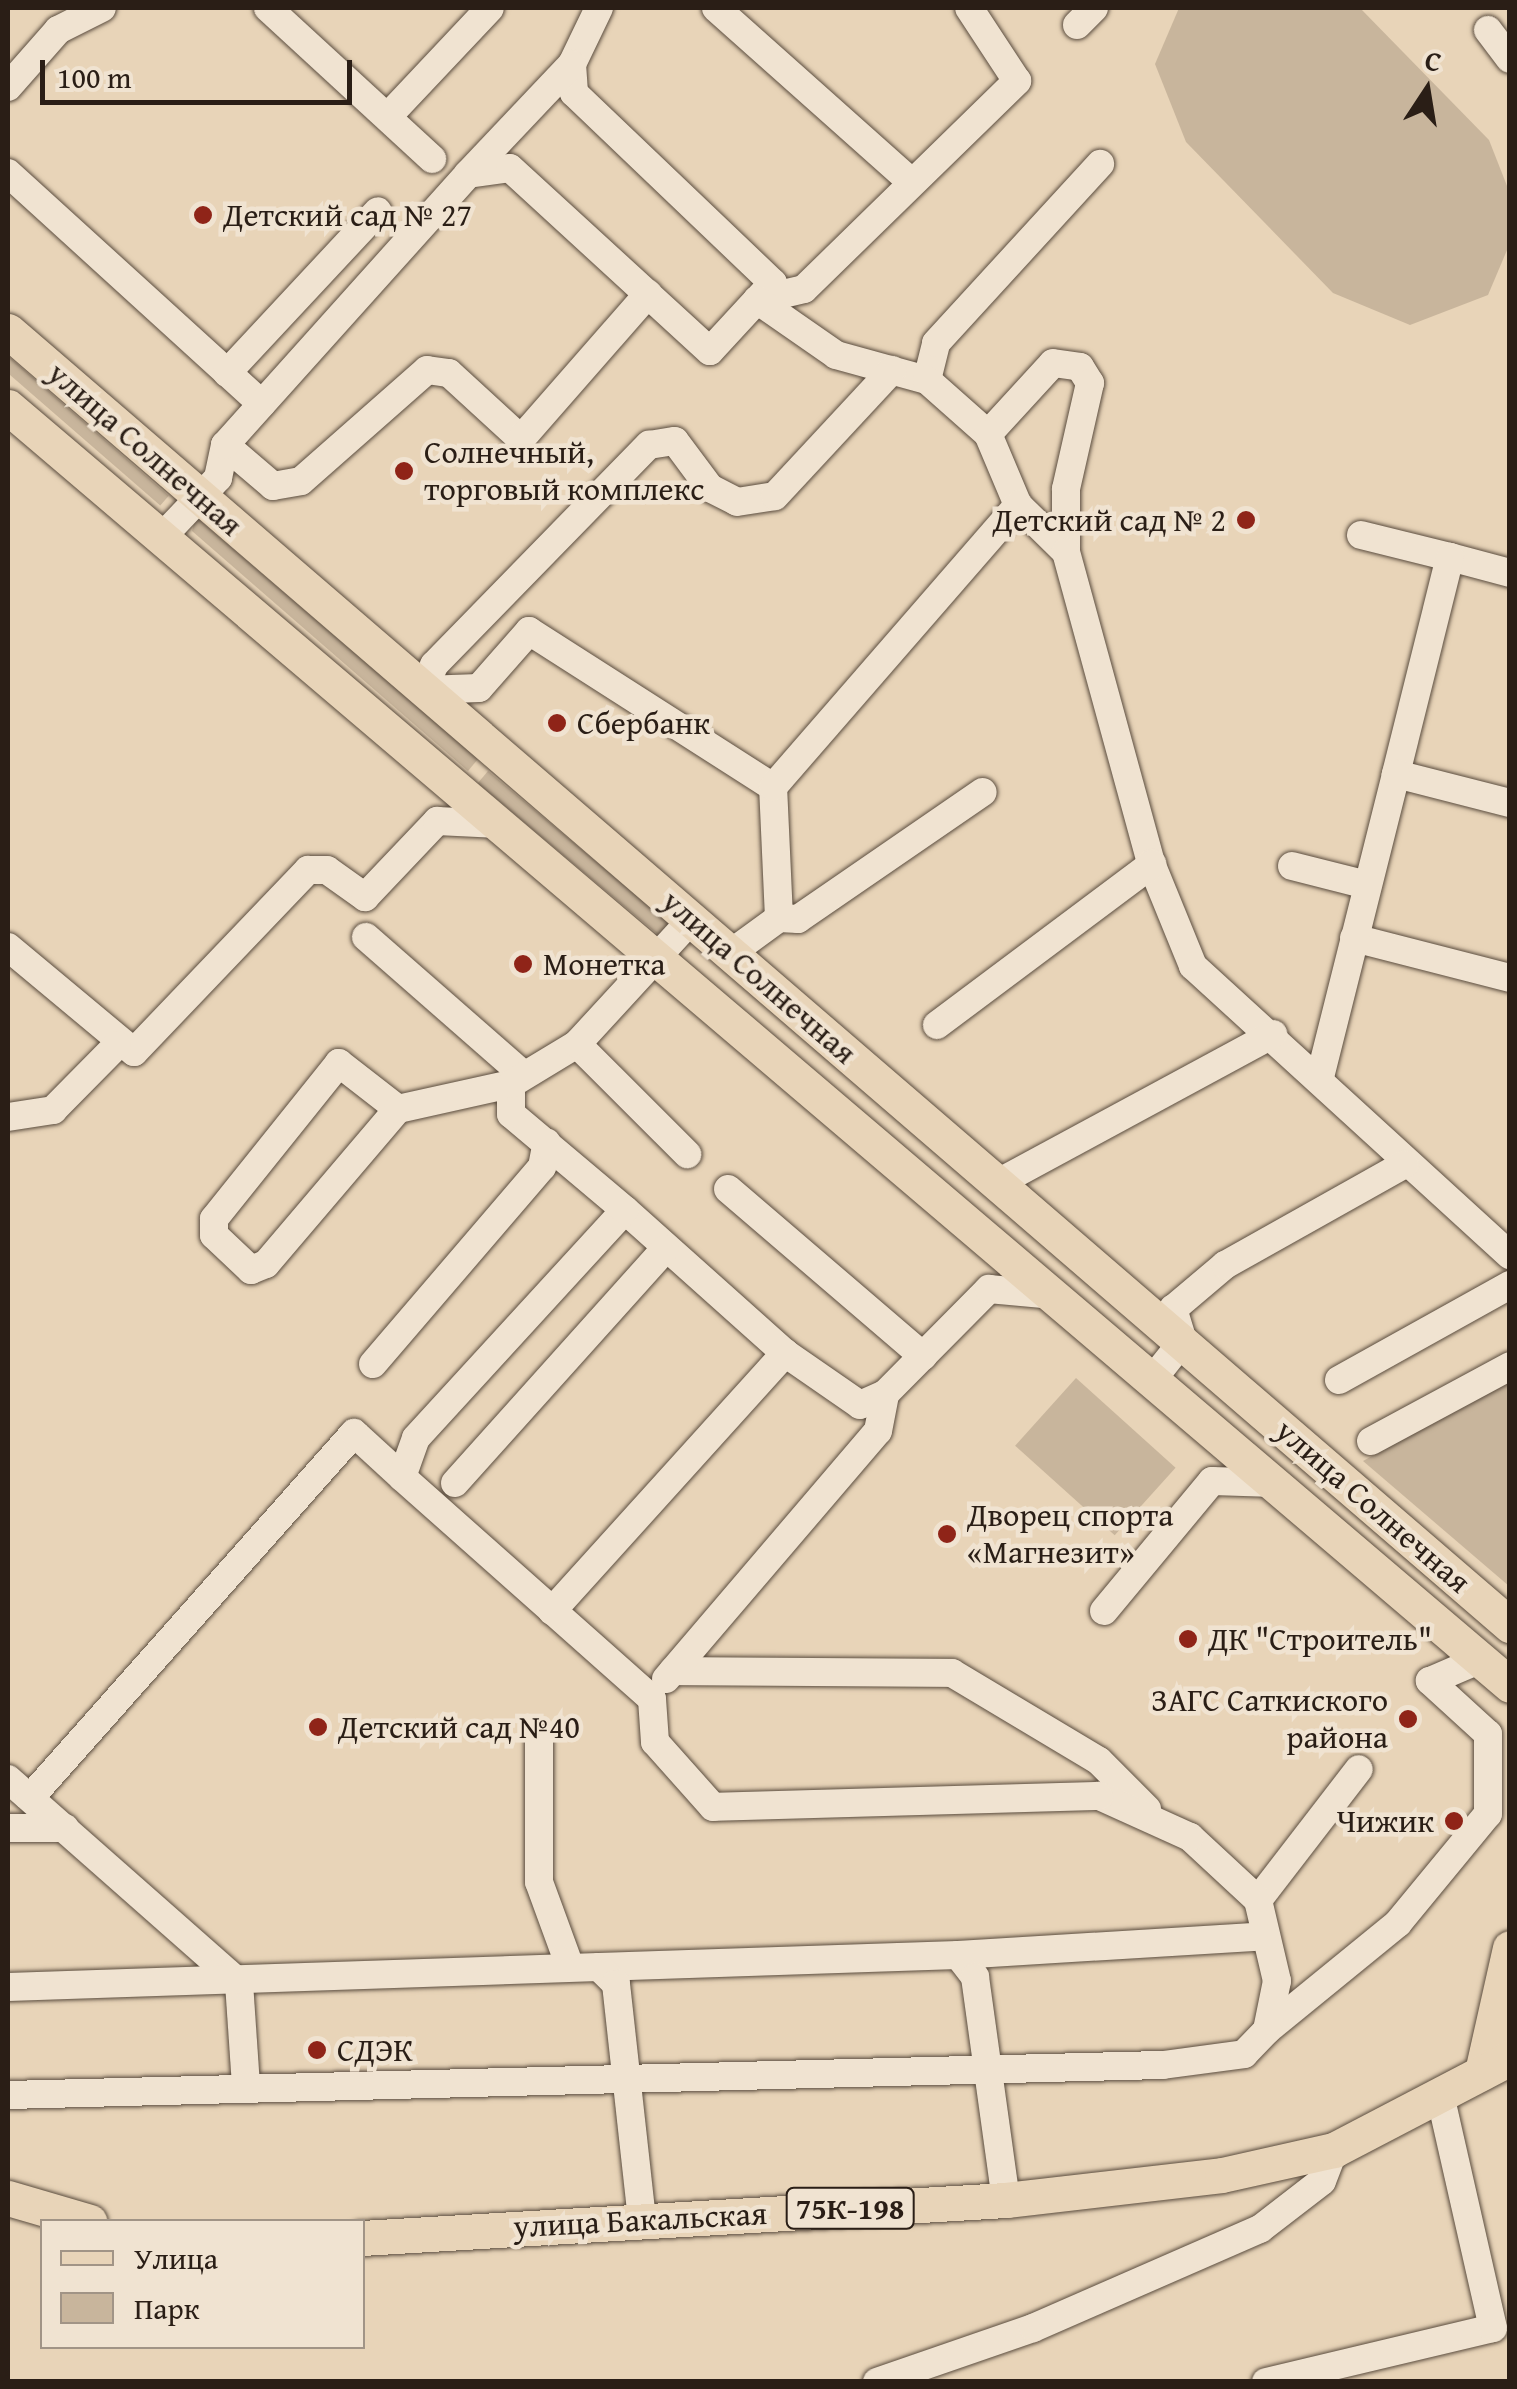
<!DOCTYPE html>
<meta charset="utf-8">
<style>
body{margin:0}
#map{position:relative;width:1517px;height:2389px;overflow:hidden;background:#e8d4b8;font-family:"Gentium Book Plus",serif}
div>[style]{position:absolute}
.green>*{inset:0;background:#c8b59c;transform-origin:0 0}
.roads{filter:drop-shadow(0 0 2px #5a4c3e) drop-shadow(0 0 2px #5a4c3e)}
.minor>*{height:28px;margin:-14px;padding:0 14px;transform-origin:14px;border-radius:14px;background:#f0e3d1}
.major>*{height:35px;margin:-17.5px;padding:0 17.5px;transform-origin:17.5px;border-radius:17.5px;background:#e8d4b8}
.dots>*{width:28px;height:28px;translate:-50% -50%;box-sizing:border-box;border:5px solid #f0e3d1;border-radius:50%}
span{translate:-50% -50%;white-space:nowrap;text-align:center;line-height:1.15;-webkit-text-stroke:9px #f0e3d1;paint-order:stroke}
.shield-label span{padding:2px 8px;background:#f0e3d1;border:2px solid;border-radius:8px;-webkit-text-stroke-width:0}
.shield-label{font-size:30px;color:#2a1e16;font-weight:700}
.poi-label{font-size:32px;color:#2a1e16}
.left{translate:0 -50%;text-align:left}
.right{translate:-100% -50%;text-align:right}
.street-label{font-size:32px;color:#2a1e16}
.frame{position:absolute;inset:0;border:10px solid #2a1e16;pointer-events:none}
.legend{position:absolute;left:40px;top:2219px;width:325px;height:130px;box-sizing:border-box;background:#f0e3d1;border:2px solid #a19486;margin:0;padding:12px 18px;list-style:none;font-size:30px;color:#2a1e16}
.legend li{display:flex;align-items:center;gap:20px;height:50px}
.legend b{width:50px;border:2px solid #a19486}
.north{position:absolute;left:1377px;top:40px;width:100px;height:100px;-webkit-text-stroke:8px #f0e3d1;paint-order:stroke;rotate:12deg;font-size:28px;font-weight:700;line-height:40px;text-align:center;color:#2a1e16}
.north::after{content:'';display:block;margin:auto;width:35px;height:45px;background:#2a1e16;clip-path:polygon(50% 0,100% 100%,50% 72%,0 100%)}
.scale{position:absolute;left:40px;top:60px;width:312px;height:45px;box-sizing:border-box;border:5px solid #2a1e16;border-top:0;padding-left:12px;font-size:30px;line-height:35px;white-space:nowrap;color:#2a1e16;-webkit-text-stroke:8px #f0e3d1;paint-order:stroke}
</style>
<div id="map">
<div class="green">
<div style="clip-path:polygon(1179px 8px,1360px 8px,1489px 140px,1509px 191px,1510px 243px,1488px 295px,1410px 325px,1333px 293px,1186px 142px,1155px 64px)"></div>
<div style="left:8px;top:356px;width:213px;height:13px;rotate:41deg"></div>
<div style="clip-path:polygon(196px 517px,478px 759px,468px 771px,192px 531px)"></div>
<div style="left:488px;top:771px;width:242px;height:16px;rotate:40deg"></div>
<div style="left:1076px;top:1378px;width:134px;height:91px;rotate:42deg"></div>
<div style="clip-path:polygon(1509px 1380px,1509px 1586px,1363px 1461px)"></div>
</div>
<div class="roads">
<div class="minor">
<div style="left:268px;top:8px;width:223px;rotate:42.6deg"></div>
<div style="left:599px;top:8px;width:62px;rotate:115.7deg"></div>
<div style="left:572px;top:64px;width:29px;rotate:86deg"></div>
<div style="left:574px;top:93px;width:275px;rotate:43.7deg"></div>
<div style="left:773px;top:283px;width:23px;rotate:133deg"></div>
<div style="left:716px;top:8px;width:261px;rotate:41.7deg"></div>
<div style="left:1077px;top:25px;width:24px;rotate:-45deg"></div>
<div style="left:1488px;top:30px;width:36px;rotate:53deg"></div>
<div style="left:8px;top:87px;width:76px;rotate:-48.7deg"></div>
<div style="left:58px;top:30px;width:49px;rotate:-26.6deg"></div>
<div style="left:393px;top:111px;width:141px;rotate:-46.7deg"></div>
<div style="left:8px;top:173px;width:343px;rotate:42.3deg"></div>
<div style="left:468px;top:174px;width:151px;rotate:-46.6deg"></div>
<div style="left:757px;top:300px;width:48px;rotate:-13.2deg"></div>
<div style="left:804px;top:289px;width:298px;rotate:-44.3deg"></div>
<div style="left:1017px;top:81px;width:87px;rotate:-123.3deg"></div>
<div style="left:227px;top:373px;width:221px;rotate:-47deg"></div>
<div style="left:927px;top:380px;width:38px;rotate:-76deg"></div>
<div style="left:936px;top:343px;width:243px;rotate:-47.5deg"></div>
<div style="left:988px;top:434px;width:96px;rotate:-47.5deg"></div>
<div style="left:1053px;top:363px;width:27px;rotate:8deg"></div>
<div style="left:1080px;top:367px;width:19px;rotate:58deg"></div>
<div style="left:1090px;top:383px;width:109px;rotate:102.8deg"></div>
<div style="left:1066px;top:489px;width:63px;rotate:90deg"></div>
<div style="left:225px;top:445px;width:63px;rotate:40.5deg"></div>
<div style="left:273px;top:486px;width:28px;rotate:-10deg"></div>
<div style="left:301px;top:481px;width:168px;rotate:-41.4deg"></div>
<div style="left:427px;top:370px;width:22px;rotate:8deg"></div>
<div style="left:449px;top:373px;width:98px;rotate:42.5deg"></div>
<div style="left:521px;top:439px;width:193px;rotate:-48.8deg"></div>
<div style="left:1361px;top:535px;width:92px;rotate:13.9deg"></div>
<div style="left:161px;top:538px;width:83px;rotate:-46.5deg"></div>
<div style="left:218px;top:478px;width:34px;rotate:-78deg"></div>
<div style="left:225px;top:445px;width:364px;rotate:-48.1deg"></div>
<div style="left:468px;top:174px;width:42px;rotate:-8.1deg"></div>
<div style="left:510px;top:168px;width:271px;rotate:42.5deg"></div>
<div style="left:710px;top:351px;width:69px;rotate:-47.3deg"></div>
<div style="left:757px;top:300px;width:96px;rotate:34.8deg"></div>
<div style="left:836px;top:355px;width:94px;rotate:15.4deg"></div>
<div style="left:927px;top:380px;width:81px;rotate:41.5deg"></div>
<div style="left:988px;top:434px;width:77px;rotate:67.1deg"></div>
<div style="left:1018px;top:505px;width:67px;rotate:44.4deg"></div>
<div style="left:1066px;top:552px;width:322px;rotate:74.7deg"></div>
<div style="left:1151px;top:863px;width:111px;rotate:67.8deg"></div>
<div style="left:1193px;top:966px;width:429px;rotate:42.4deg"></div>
<div style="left:1510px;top:573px;width:62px;rotate:-165.1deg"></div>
<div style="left:1450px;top:557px;width:224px;rotate:104deg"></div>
<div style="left:1396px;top:774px;width:118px;rotate:14.3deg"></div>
<div style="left:424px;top:690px;width:27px;rotate:-68deg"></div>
<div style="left:434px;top:665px;width:308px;rotate:-45.7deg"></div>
<div style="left:649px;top:445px;width:26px;rotate:-9deg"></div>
<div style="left:675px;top:441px;width:59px;rotate:53.3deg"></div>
<div style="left:710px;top:488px;width:30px;rotate:27deg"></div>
<div style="left:737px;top:502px;width:38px;rotate:-9deg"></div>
<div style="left:775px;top:496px;width:172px;rotate:-47.1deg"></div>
<div style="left:424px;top:690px;width:55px;rotate:-2.1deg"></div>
<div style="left:479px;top:688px;width:76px;rotate:-48.7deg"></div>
<div style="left:529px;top:631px;width:290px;rotate:32.6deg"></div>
<div style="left:1292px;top:866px;width:77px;rotate:14.2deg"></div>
<div style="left:779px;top:918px;width:19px;rotate:3deg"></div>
<div style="left:798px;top:919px;width:224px;rotate:-34.5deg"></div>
<div style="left:366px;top:937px;width:205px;rotate:41.2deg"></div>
<div style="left:1354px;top:938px;width:161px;rotate:14.4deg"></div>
<div style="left:8px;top:947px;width:164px;rotate:39.8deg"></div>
<div style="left:134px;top:1052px;width:252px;rotate:-46.3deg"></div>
<div style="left:308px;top:870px;width:19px"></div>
<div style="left:327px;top:870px;width:47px;rotate:35.4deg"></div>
<div style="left:365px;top:897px;width:105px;rotate:-46.5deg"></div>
<div style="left:437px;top:821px;width:62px;rotate:2.8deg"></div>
<div style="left:731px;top:953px;width:59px;rotate:-36.1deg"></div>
<div style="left:779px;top:918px;width:131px;rotate:-92.6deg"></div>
<div style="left:773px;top:787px;width:374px;rotate:-49deg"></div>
<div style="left:937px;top:1025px;width:269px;rotate:-36.8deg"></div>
<div style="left:577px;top:1044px;width:156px;rotate:45deg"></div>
<div style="left:1320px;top:1077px;width:312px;rotate:-75.9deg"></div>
<div style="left:398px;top:1109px;width:75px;rotate:-142.1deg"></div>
<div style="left:339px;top:1063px;width:200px;rotate:128.7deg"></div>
<div style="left:214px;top:1219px;width:16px;rotate:90deg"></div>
<div style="left:214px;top:1235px;width:51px;rotate:43.4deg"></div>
<div style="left:251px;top:1270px;width:16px;rotate:-22deg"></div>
<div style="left:266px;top:1264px;width:204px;rotate:-49.6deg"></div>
<div style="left:398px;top:1109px;width:116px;rotate:-12.5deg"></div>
<div style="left:8px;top:1117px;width:46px;rotate:-8.8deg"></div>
<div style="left:53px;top:1110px;width:91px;rotate:-45.4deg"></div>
<div style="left:998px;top:1183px;width:313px;rotate:-28.4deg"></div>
<div style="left:728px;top:1189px;width:257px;rotate:40.6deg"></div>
<div style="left:625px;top:1210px;width:215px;rotate:41.8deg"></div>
<div style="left:785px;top:1353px;width:91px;rotate:34.7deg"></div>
<div style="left:860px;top:1405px;width:27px;rotate:-24deg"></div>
<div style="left:885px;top:1394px;width:148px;rotate:-45.3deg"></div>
<div style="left:989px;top:1289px;width:65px;rotate:5.3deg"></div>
<div style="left:373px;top:1364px;width:260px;rotate:-49.4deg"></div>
<div style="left:542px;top:1167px;width:25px;rotate:-79deg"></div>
<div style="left:1152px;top:1380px;width:50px;rotate:-51.5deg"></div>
<div style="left:1183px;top:1341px;width:34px;rotate:-107deg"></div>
<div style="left:1173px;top:1309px;width:68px;rotate:-40.2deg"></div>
<div style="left:1225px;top:1265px;width:206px;rotate:-29.3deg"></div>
<div style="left:1339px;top:1380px;width:196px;rotate:-29.1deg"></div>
<div style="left:1371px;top:1441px;width:158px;rotate:-28.3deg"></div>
<div style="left:455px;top:1483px;width:314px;rotate:-48.1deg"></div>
<div style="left:552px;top:1611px;width:348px;rotate:-47.9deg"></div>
<div style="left:1104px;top:1611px;width:169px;rotate:-50.3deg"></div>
<div style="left:1212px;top:1481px;width:63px;rotate:1.8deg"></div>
<div style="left:673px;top:1671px;width:279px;rotate:0.4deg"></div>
<div style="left:952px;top:1673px;width:171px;rotate:30.9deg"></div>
<div style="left:1099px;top:1761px;width:68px;rotate:45deg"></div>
<div style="left:666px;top:1679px;width:326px;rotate:-49.5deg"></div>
<div style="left:878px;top:1431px;width:38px;rotate:-79deg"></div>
<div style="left:539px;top:1738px;width:144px;rotate:90deg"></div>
<div style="left:539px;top:1882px;width:87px;rotate:69.9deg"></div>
<div style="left:8px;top:1779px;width:308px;rotate:41.4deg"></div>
<div style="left:239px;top:1983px;width:103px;rotate:86.1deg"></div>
<div style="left:30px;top:1798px;width:488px;rotate:-48.4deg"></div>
<div style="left:354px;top:1433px;width:65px;rotate:42.5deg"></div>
<div style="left:8px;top:1828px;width:57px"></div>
<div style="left:1258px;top:1900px;width:165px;rotate:-52.4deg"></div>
<div style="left:958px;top:1955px;width:308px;rotate:-3.5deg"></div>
<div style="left:599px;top:1967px;width:359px;rotate:-1.9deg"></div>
<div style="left:958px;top:1955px;width:28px;rotate:52deg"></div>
<div style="left:975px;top:1977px;width:225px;rotate:82.1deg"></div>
<div style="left:8px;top:1987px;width:591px;rotate:-1.94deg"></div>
<div style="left:599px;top:1967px;width:24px;rotate:45deg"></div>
<div style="left:616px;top:1984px;width:236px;rotate:83.7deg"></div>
<div style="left:1267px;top:2030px;width:169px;rotate:-39.2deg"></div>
<div style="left:1398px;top:1923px;width:141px;rotate:-50.5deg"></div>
<div style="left:1488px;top:1814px;width:80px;rotate:-90deg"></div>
<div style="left:1488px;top:1734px;width:79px;rotate:-137.6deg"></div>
<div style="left:1430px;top:1681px;width:56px;rotate:-23.3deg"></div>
<div style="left:8px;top:2095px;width:1155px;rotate:-1.49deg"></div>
<div style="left:1163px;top:2065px;width:82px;rotate:-7.7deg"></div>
<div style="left:1244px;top:2054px;width:33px;rotate:-46deg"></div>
<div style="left:1267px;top:2030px;width:50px;rotate:-78.5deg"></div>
<div style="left:1277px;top:1981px;width:83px;rotate:-103.2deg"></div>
<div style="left:1258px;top:1900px;width:93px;rotate:-137.2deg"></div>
<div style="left:1190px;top:1837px;width:100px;rotate:-155.7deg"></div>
<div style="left:1099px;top:1796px;width:386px;rotate:178.4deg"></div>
<div style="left:713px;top:1807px;width:87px;rotate:-131.7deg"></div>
<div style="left:655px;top:1742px;width:43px;rotate:-94deg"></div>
<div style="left:652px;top:1699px;width:334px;rotate:-138.4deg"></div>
<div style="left:402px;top:1477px;width:41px;rotate:-70.3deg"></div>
<div style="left:416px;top:1438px;width:309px;rotate:-47.5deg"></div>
<div style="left:625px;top:1210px;width:149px;rotate:-139.9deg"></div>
<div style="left:511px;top:1114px;width:30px;rotate:-90deg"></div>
<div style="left:511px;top:1084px;width:77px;rotate:-31.2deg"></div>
<div style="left:577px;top:1044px;width:170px;rotate:-47.4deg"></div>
<div style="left:877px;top:2382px;width:165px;rotate:-19.1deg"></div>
<div style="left:1033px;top:2328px;width:248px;rotate:-23.6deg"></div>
<div style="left:1260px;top:2229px;width:78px;rotate:-37.7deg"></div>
<div style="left:1322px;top:2181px;width:33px;rotate:-69deg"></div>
<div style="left:1266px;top:2382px;width:233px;rotate:-13.4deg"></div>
<div style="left:1493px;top:2328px;width:235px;rotate:-102.8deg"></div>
</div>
<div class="major">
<div style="left:8px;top:331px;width:1983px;rotate:40.75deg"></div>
<div style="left:8px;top:407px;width:1972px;rotate:40.39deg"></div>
<div style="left:1482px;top:2072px;width:127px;rotate:-77.3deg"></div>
<div style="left:8px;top:2198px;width:85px;rotate:16.3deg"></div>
<div style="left:362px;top:2238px;width:645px;rotate:-3.38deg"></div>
<div style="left:1006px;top:2200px;width:217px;rotate:-6.6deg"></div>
<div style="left:1222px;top:2175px;width:115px;rotate:-12.6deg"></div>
<div style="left:1334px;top:2150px;width:199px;rotate:-27.6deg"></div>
</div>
</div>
<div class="dots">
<div style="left:203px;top:215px;background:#8f2418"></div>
<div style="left:404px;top:471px;background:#8f2418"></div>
<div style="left:1246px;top:520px;background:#8f2418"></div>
<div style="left:557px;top:723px;background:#8f2418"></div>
<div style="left:523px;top:964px;background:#8f2418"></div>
<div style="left:947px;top:1534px;background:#8f2418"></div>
<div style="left:1188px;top:1639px;background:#8f2418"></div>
<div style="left:1408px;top:1719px;background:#8f2418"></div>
<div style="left:318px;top:1727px;background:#8f2418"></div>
<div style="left:1454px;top:1821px;background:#8f2418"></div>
<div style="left:317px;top:2050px;background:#8f2418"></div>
</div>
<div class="shield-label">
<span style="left:850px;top:2208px">75К-198</span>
</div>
<div class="poi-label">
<span class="left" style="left:223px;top:215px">Детский сад № 27</span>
<span class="left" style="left:424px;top:471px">Солнечный,<br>торговый комплекс</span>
<span class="right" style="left:1226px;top:520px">Детский сад № 2</span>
<span class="left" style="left:577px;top:723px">Сбербанк</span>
<span class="left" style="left:543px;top:964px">Монетка</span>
<span class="left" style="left:967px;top:1534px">Дворец спорта<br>«Магнезит»</span>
<span class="left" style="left:1208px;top:1639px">ДК "Строитель"</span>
<span class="right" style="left:1388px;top:1719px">ЗАГС Саткиского<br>района</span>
<span class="left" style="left:338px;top:1727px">Детский сад №40</span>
<span class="right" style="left:1434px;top:1821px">Чижик</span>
<span class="left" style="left:337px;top:2050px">СДЭК</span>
</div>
<div class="street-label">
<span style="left:145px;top:449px;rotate:41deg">улица Солнечная</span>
<span style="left:759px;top:977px;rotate:41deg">улица Солнечная</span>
<span style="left:1373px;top:1506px;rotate:41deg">улица Солнечная</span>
<span style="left:640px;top:2220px;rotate:-3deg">улица Бакальская</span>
</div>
<div class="frame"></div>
<ul class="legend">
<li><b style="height:12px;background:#e8d4b8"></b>Улица</li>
<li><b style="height:28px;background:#c8b59c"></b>Парк</li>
</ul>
<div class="north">С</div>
<div class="scale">100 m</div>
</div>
